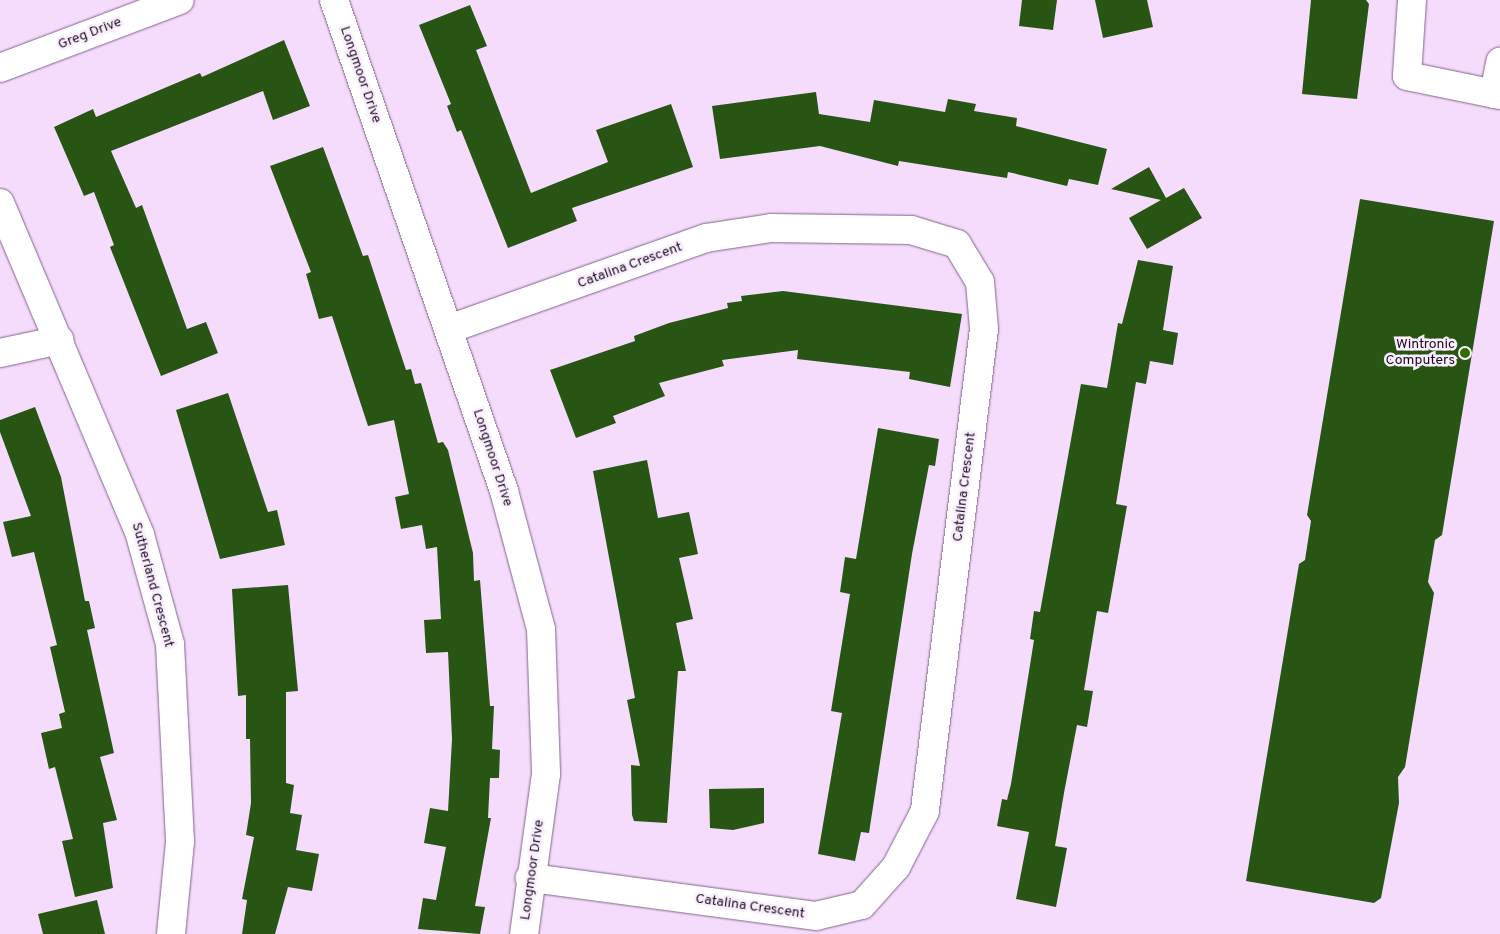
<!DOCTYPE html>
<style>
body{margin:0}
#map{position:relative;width:1500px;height:934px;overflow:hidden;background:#f5dcfd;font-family:Overpass,sans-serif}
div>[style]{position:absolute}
.building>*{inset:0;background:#285513}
.roads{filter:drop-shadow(0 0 1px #81658a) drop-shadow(0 0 1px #81658a)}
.minor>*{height:28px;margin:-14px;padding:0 14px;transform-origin:14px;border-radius:14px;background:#fff}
.dots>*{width:14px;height:14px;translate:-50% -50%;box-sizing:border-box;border:2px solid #faeeff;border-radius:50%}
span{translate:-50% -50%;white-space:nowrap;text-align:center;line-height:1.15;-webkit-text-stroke:5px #faeeff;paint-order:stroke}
.street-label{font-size:14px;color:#180e1c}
.poi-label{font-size:14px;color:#180e1c}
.right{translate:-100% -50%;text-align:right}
</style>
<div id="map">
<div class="building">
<div style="clip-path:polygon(1022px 0,1057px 0,1053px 30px,1019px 26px)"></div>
<div style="clip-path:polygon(1095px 0,1147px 0,1153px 27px,1103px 38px)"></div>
<div style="clip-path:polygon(1311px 0,1366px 0,1369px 4px,1357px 99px,1302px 94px)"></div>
<div style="clip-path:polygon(470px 5px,487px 46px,476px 50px,531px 193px,608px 162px,596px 130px,671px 104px,693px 167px,572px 208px,577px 221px,508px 248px,461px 130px,457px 132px,447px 106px,451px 104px,419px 25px)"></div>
<div style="clip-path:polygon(284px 40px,310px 106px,273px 120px,263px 91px,111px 151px,136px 208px,142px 205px,187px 329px,206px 322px,218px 353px,161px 376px,110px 247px,114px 245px,94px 192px,84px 196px,54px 127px,93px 109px,96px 117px,200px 73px,202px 77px)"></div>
<div style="clip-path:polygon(816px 92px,819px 114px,870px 122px,874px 100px,945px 112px,948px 99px,976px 104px,974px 111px,1017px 118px,1016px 126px,1107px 149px,1098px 185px,1069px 179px,1067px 186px,1008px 172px,1007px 178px,899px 161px,898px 166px,820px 146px,720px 159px,712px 106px)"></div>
<div style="clip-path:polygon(323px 147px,363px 256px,368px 255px,406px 370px,411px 369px,415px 384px,421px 383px,438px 443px,443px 442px,448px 450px,473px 553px,474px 581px,480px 580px,490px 706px,494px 706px,492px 749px,500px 750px,499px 778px,490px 778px,488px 818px,491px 818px,475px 906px,485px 907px,480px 934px,418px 929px,423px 898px,436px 900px,446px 847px,424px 843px,430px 808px,448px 811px,452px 739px,448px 652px,426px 653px,424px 620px,441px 619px,437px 547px,426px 549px,422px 525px,401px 529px,395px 497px,409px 494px,394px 420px,368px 426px,332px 316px,319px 319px,306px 274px,311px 272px,270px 166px)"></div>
<div style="clip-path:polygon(1149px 167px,1166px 198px,1184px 188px,1202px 218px,1147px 249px,1129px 218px,1161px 200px,1111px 189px)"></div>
<div style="clip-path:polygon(1360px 199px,1494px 221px,1442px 535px,1435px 540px,1428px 582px,1434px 593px,1405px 767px,1398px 777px,1399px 803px,1381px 898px,1374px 903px,1246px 881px,1299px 564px,1305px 560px,1311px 521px,1307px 515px)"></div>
<div style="clip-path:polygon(1138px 260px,1173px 266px,1163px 330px,1178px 333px,1173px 365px,1150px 361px,1146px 384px,1136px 382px,1116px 504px,1127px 506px,1108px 613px,1097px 611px,1084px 690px,1093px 691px,1087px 727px,1077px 725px,1064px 793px,1055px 846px,1067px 848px,1056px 907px,1016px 899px,1029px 832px,997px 826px,1002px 799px,1007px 800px,1011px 784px,1034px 640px,1030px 639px,1034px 611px,1040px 612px,1081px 384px,1107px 388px,1118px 323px,1122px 324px)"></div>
<div style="clip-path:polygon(783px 291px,962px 314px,950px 387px,909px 379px,910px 372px,797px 359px,798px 350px,722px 360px,724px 366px,659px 383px,665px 396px,613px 416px,616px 423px,576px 438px,550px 370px,635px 341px,634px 336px,669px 323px,728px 308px,727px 303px,742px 301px,741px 296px)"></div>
<div style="clip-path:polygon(228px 393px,268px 512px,277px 510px,285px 545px,220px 559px,176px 410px)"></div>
<div style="clip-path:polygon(35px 407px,61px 477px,85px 601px,89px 601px,95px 628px,87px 630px,114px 753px,100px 757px,117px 820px,103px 823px,113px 888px,75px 897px,62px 841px,73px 839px,55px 767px,49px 769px,41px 733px,62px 728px,59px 714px,65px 712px,50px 647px,57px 645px,34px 552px,12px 557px,3px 522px,31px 516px,0 432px,0 420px)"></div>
<div style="clip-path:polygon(878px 428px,939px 439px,935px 466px,929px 465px,912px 554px,869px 833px,861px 832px,855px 861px,818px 854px,842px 713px,831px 711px,850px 594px,840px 592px,845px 557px,856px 559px)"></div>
<div style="clip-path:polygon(647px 460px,658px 518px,689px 512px,698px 554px,679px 558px,693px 619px,676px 623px,686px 671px,678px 671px,667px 823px,634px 821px,632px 815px,631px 765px,640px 766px,627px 700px,635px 698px,593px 471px)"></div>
<div style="clip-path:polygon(288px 585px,298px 691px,286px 692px,286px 783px,294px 785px,290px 813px,302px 815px,296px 850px,319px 854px,312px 891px,288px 887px,275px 934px,242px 934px,247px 900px,242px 899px,254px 837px,246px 835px,251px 803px,250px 739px,246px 739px,246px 695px,238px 696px,232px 589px)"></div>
<div style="clip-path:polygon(764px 788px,764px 823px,733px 830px,710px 828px,709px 789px)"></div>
<div style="clip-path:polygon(97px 900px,105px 934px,43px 934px,38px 914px)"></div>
</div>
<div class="roads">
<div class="minor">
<div style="left:334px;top:0;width:520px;rotate:70.9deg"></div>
<div style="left:504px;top:491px;width:143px;rotate:75deg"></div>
<div style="left:541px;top:629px;width:145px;rotate:88deg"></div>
<div style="left:546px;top:774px;width:162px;rotate:97.8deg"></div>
<div style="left:1412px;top:0;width:76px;rotate:93.8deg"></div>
<div style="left:1407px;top:76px;width:95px;rotate:11.5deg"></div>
<div style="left:0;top:68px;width:192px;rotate:-20.7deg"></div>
<div style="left:1494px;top:94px;width:33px;rotate:-79deg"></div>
<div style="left:0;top:203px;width:360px;rotate:67.1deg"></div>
<div style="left:140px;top:535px;width:113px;rotate:74.6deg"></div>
<div style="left:170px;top:644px;width:198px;rotate:87.1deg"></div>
<div style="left:180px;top:842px;width:92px;rotate:95.6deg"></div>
<div style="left:449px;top:329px;width:273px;rotate:-19.5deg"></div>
<div style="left:706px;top:238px;width:66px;rotate:-8.7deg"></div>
<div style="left:771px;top:228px;width:140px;rotate:0.8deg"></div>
<div style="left:911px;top:230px;width:48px;rotate:16.9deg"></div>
<div style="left:957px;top:244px;width:44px;rotate:58.8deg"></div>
<div style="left:980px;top:282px;width:47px;rotate:85.1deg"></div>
<div style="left:984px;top:329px;width:486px;rotate:97deg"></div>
<div style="left:925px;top:811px;width:63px;rotate:117.4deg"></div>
<div style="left:896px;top:867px;width:51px;rotate:131.8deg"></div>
<div style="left:862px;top:905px;width:47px;rotate:166.6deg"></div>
<div style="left:816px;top:916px;width:289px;rotate:-172.4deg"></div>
<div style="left:0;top:353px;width:61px;rotate:-12.2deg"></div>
</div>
</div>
<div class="dots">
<div style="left:1465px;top:353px;background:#2e6f06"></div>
</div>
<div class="street-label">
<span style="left:90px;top:34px;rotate:-21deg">Greg Drive</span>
<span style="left:360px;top:75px;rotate:71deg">Longmoor Drive</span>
<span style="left:630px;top:266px;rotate:-20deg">Catalina Crescent</span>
<span style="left:492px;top:458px;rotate:72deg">Longmoor Drive</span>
<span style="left:965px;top:487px;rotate:-83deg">Catalina Crescent</span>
<span style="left:152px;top:585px;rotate:75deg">Sutherland Crescent</span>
<span style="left:533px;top:870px;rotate:-82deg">Longmoor Drive</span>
<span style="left:750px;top:907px;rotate:8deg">Catalina Crescent</span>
</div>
<div class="poi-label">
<span class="right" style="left:1455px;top:353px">Wintronic<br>Computers</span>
</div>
</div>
